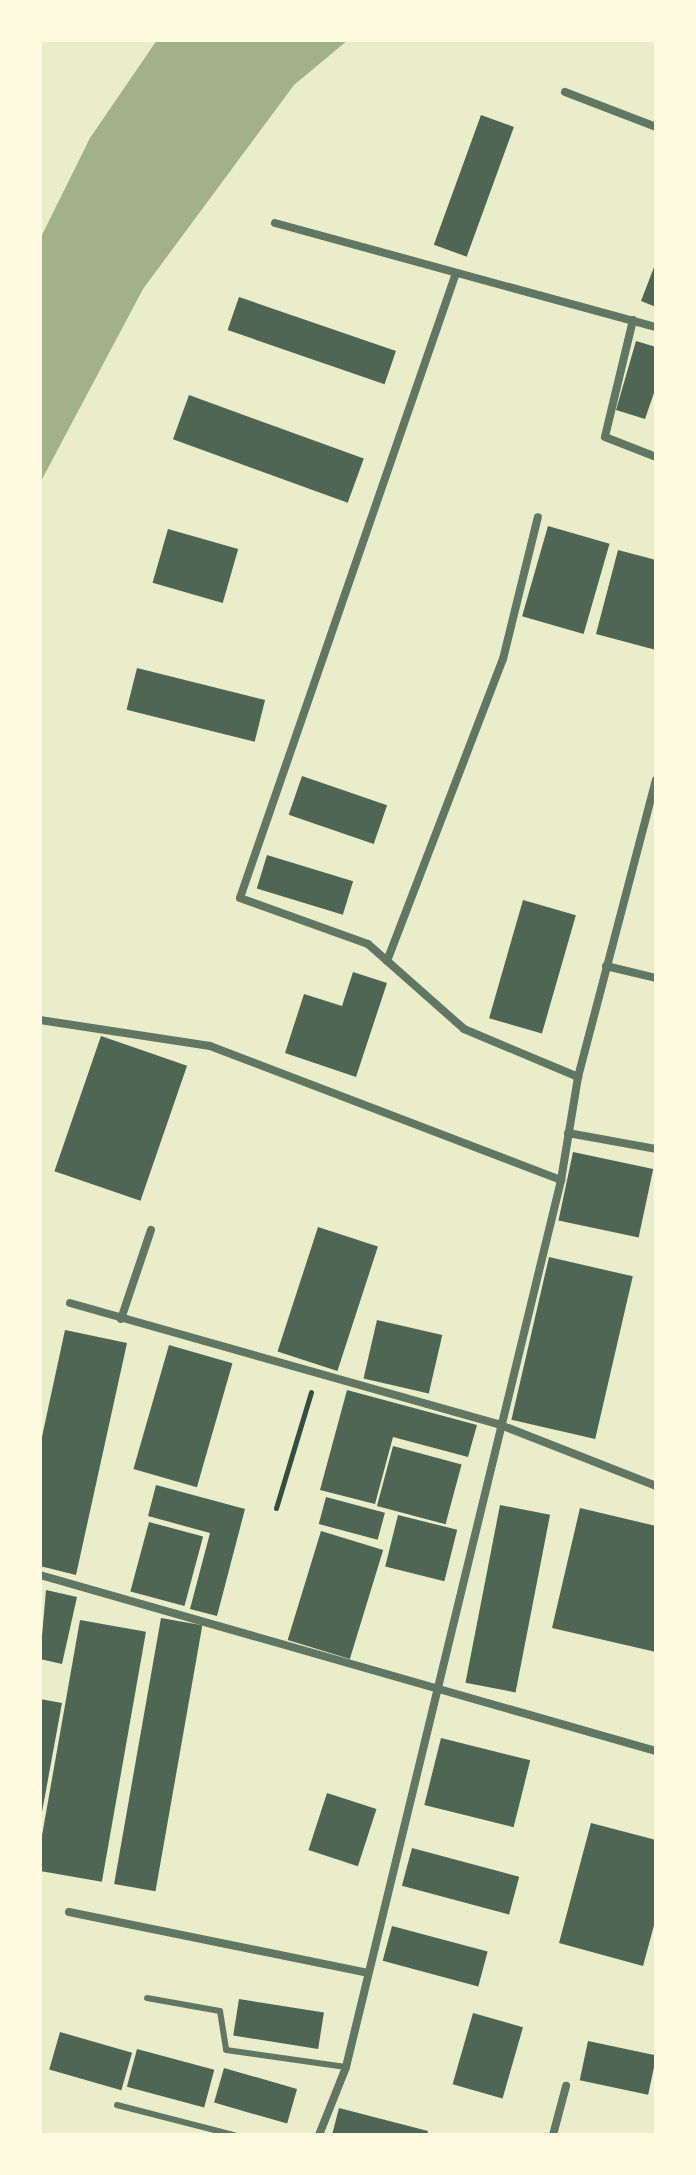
<!DOCTYPE html>
<style>
body{margin:0}
#map{position:relative;width:696px;height:2175px;overflow:hidden;background:#e9edc9;font-family:Helvetica,sans-serif}
div>[style]{position:absolute}
.water>*{inset:0;background:#a3b18a}
.building>*{inset:0;background:#4f6655;transform-origin:0 0}
.path>*{height:5px;margin:-2.5px;padding:0 2.5px;transform-origin:2.5px;border-radius:2.5px;background:#344e41}
.service>*{height:6px;margin:-3px;padding:0 3px;transform-origin:3px;border-radius:3px;background:#617663}
.minor>*{height:8px;margin:-4px;padding:0 4px;transform-origin:4px;border-radius:4px;background:#617663}
span{translate:-50% -50%;white-space:nowrap;text-align:center;line-height:1.15;-webkit-text-stroke:7px #fefae0;paint-order:stroke}
.frame{position:absolute;inset:0;border:42px solid #fefae0;pointer-events:none}
</style>
<div id="map">
<div class="water">
<div style="clip-path:polygon(157px 40px,348px 40px,294px 85px,143px 289px,40px 483px,40px 239px,90px 138px)"></div>
</div>
<div class="building">
<div style="left:481px;top:115px;width:35px;height:138px;rotate:20deg"></div>
<div style="clip-path:polygon(656px 262px,656px 307px,641px 301px)"></div>
<div style="left:239px;top:297px;width:166px;height:35px;rotate:19deg"></div>
<div style="clip-path:polygon(636px 341px,656px 347px,656px 387px,645px 419px,616px 410px)"></div>
<div style="left:189px;top:395px;width:186px;height:47px;rotate:20deg"></div>
<div style="left:548px;top:526px;width:64px;height:94px;rotate:16deg"></div>
<div style="left:168px;top:529px;width:73px;height:56px;rotate:16deg"></div>
<div style="clip-path:polygon(618px 550px,656px 560px,656px 650px,596px 634px)"></div>
<div style="left:137px;top:668px;width:132px;height:43px;rotate:14deg"></div>
<div style="left:302px;top:776px;width:90px;height:41px;rotate:19deg"></div>
<div style="left:267px;top:855px;width:90px;height:35px;rotate:17deg"></div>
<div style="left:523px;top:900px;width:55px;height:123px;rotate:16deg"></div>
<div style="clip-path:polygon(353px 972px,387px 983px,356px 1077px,285px 1053px,304px 994px,342px 1006px)"></div>
<div style="left:101px;top:1036px;width:91px;height:143px;rotate:19deg"></div>
<div style="left:573px;top:1152px;width:82px;height:70px;rotate:12deg"></div>
<div style="left:318px;top:1227px;width:63px;height:131px;rotate:18deg"></div>
<div style="left:549px;top:1257px;width:86px;height:167px;rotate:13deg"></div>
<div style="left:377px;top:1320px;width:67px;height:60px;rotate:13deg"></div>
<div style="clip-path:polygon(65px 1330px,127px 1343px,76px 1575px,40px 1566px,40px 1446px)"></div>
<div style="left:169px;top:1345px;width:66px;height:129px;rotate:16deg"></div>
<div style="clip-path:polygon(347px 1390px,477px 1425px,468px 1457px,393px 1437px,375px 1504px,320px 1490px)"></div>
<div style="left:393px;top:1446px;width:71px;height:62px;rotate:15deg"></div>
<div style="clip-path:polygon(156px 1485px,245px 1509px,217px 1616px,190px 1609px,210px 1533px,148px 1516px)"></div>
<div style="left:326px;top:1497px;width:61px;height:28px;rotate:15deg"></div>
<div style="left:500px;top:1505px;width:51px;height:181px;rotate:11deg"></div>
<div style="clip-path:polygon(580px 1508px,656px 1526px,656px 1652px,552px 1628px)"></div>
<div style="left:398px;top:1515px;width:61px;height:53px;rotate:14deg"></div>
<div style="left:149px;top:1522px;width:56px;height:72px;rotate:15deg"></div>
<div style="left:321px;top:1531px;width:65px;height:114px;rotate:17deg"></div>
<div style="clip-path:polygon(46px 1590px,77px 1597px,62px 1664px,40px 1659px)"></div>
<div style="left:161px;top:1618px;width:42px;height:270px;rotate:10deg"></div>
<div style="left:80px;top:1620px;width:67px;height:254px;rotate:10deg"></div>
<div style="clip-path:polygon(40px 1699px,62px 1703px,42px 1812px,40px 1812px)"></div>
<div style="left:441px;top:1738px;width:92px;height:69px;rotate:14deg"></div>
<div style="left:327px;top:1793px;width:52px;height:60px;rotate:18deg"></div>
<div style="clip-path:polygon(591px 1823px,656px 1840px,656px 1918px,643px 1966px,559px 1943px)"></div>
<div style="left:412px;top:1848px;width:111px;height:39px;rotate:15deg"></div>
<div style="left:392px;top:1926px;width:99px;height:36px;rotate:15deg"></div>
<div style="left:239px;top:1999px;width:86px;height:37px;rotate:9deg"></div>
<div style="left:473px;top:2013px;width:52px;height:74px;rotate:16deg"></div>
<div style="left:60px;top:2032px;width:75px;height:39px;rotate:16deg"></div>
<div style="left:588px;top:2041px;width:70px;height:40px;rotate:12deg"></div>
<div style="left:137px;top:2049px;width:80px;height:39px;rotate:15deg"></div>
<div style="left:224px;top:2068px;width:76px;height:36px;rotate:16deg"></div>
<div style="clip-path:polygon(339px 2108px,428px 2131px,427px 2135px,332px 2135px)"></div>
</div>
<div class="path">
<div style="left:276px;top:1508px;width:121px;rotate:-73.2deg"></div>
</div>
<div class="service">
<div style="left:147px;top:1998px;width:74px;rotate:10.1deg"></div>
<div style="left:220px;top:2011px;width:39px;rotate:81deg"></div>
<div style="left:226px;top:2050px;width:121px;rotate:8.1deg"></div>
<div style="left:117px;top:2105px;width:121px;rotate:14.4deg"></div>
</div>
<div class="minor">
<div style="left:565px;top:92px;width:97px;rotate:21deg"></div>
<div style="left:275px;top:223px;width:395px;rotate:15.3deg"></div>
<div style="left:456px;top:273px;width:661px;rotate:109.07deg"></div>
<div style="left:240px;top:898px;width:136px;rotate:19.8deg"></div>
<div style="left:368px;top:944px;width:128px;rotate:41.5deg"></div>
<div style="left:464px;top:1029px;width:124px;rotate:22.8deg"></div>
<div style="left:633px;top:320px;width:120px;rotate:103.5deg"></div>
<div style="left:605px;top:437px;width:55px;rotate:21.4deg"></div>
<div style="left:387px;top:961px;width:324px;rotate:-69deg"></div>
<div style="left:503px;top:659px;width:146px;rotate:-76.2deg"></div>
<div style="left:606px;top:966px;width:51px;rotate:13.5deg"></div>
<div style="left:40px;top:1020px;width:172px;rotate:8.7deg"></div>
<div style="left:210px;top:1046px;width:376px;rotate:20.9deg"></div>
<div style="left:568px;top:1133px;width:89px;rotate:10.3deg"></div>
<div style="left:70px;top:1303px;width:445px;rotate:15.8deg"></div>
<div style="left:498px;top:1424px;width:170px;rotate:21.4deg"></div>
<div style="left:121px;top:1319px;width:94px;rotate:-71.4deg"></div>
<div style="left:40px;top:1575px;width:641px;rotate:15.95deg"></div>
<div style="left:69px;top:1912px;width:305px;rotate:11.5deg"></div>
<div style="left:319px;top:2135px;width:73px;rotate:-68.3deg"></div>
<div style="left:346px;top:2067px;width:913px;rotate:-76.37deg"></div>
<div style="left:561px;top:1180px;width:104px;rotate:-80.6deg"></div>
<div style="left:578px;top:1077px;width:307px;rotate:-75.3deg"></div>
<div style="left:553px;top:2135px;width:51px;rotate:-75.1deg"></div>
</div>
<div class="frame"></div>
</div>
